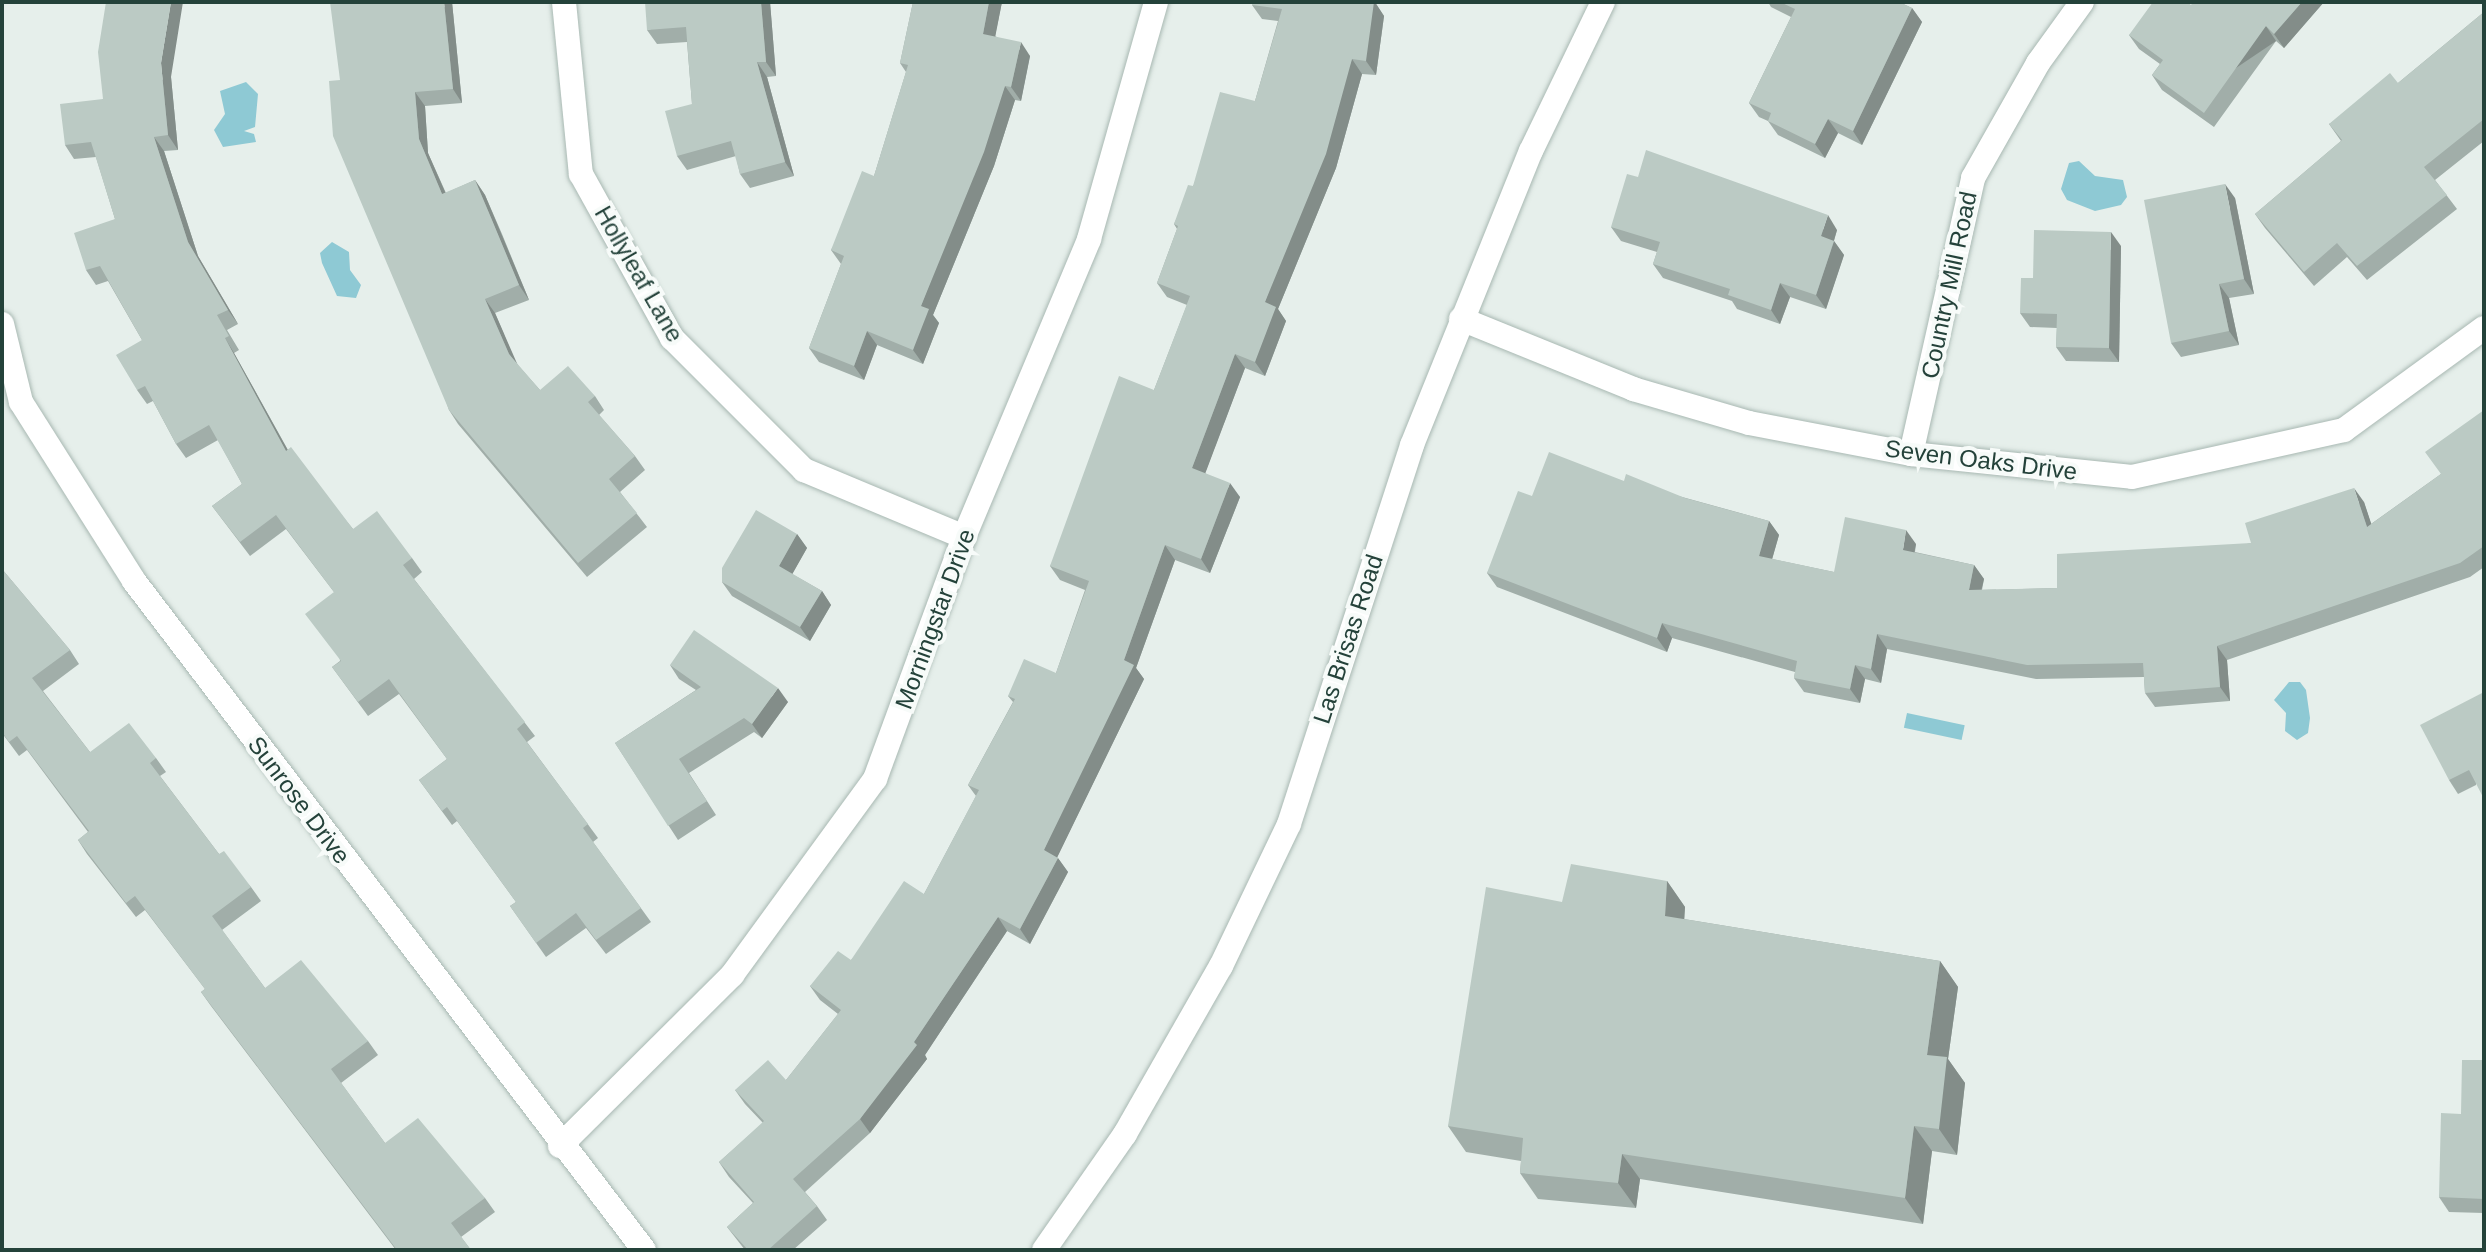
<!DOCTYPE html>
<style>
body{margin:0}
#map{position:relative;width:2486px;height:1252px;overflow:hidden;background:#e6efeb;font-family:Helvetica,sans-serif}
div>[style]{position:absolute}
.water>*{inset:0;background:#8ec9d4;transform-origin:0 0}
.roads{filter:drop-shadow(0 0 2px #a8b8b2) drop-shadow(0 0 2px #a8b8b2)}
.minor>*{height:24px;margin:-12px;padding:0 12px;transform-origin:12px;border-radius:12px;background:#fff}
.tertiary>*{height:24px;margin:-12px;padding:0 12px;transform-origin:12px;border-radius:12px;background:#fff}
.wall>*{inset:0;background:#a1aea9}
.shaded-wall>*{inset:0;background:#838d89;transform-origin:0 0}
.building>*{inset:0;background:#bbcac4}
span{translate:-50% -50%;white-space:nowrap;text-align:center;line-height:1.15;-webkit-text-stroke:8px #f7fbf9;paint-order:stroke}
.street-label{font-size:24px;color:#24423a}
.frame{position:absolute;inset:0;border:4px solid #24423a;pointer-events:none}
</style>
<div id="map">
<div class="water">
<div style="clip-path:polygon(246px 82px,258px 94px,255px 127px,244px 131px,254px 134px,256px 142px,223px 147px,214px 130px,225px 114px,220px 91px)"></div>
<div style="clip-path:polygon(2079px 161px,2095px 176px,2123px 180px,2127px 197px,2121px 205px,2095px 211px,2067px 200px,2061px 189px,2069px 163px)"></div>
<div style="clip-path:polygon(332px 242px,349px 252px,350px 270px,361px 285px,356px 298px,337px 296px,322px 263px,320px 253px)"></div>
<div style="clip-path:polygon(2289px 682px,2300px 682px,2306px 690px,2310px 718px,2308px 733px,2297px 740px,2285px 731px,2286px 713px,2274px 700px)"></div>
<div style="left:1907px;top:713px;width:59px;height:15px;rotate:12deg"></div>
</div>
<div class="roads">
<div class="minor">
<div style="left:564px;top:2px;width:173px;rotate:84.4deg"></div>
<div style="left:581px;top:174px;width:188px;rotate:61deg"></div>
<div style="left:672px;top:338px;width:187px;rotate:45deg"></div>
<div style="left:804px;top:470px;width:173px;rotate:22.7deg"></div>
<div style="left:1461px;top:319px;width:186px;rotate:22.1deg"></div>
<div style="left:1633px;top:389px;width:121px;rotate:16.3deg"></div>
<div style="left:1749px;top:423px;width:165px;rotate:10.8deg"></div>
<div style="left:1911px;top:454px;width:222px;rotate:5.9deg"></div>
<div style="left:2132px;top:477px;width:217px;rotate:-12.5deg"></div>
<div style="left:2344px;top:430px;width:173px;rotate:-36.1deg"></div>
<div style="left:2px;top:324px;width:80px;rotate:76.3deg"></div>
<div style="left:21px;top:402px;width:212px;rotate:57.7deg"></div>
<div style="left:134px;top:581px;width:841px;rotate:52.68deg"></div>
<div style="left:1911px;top:454px;width:283px;rotate:-77.3deg"></div>
<div style="left:1973px;top:178px;width:132px;rotate:-60.5deg"></div>
<div style="left:2038px;top:63px;width:75px;rotate:-54.2deg"></div>
<div style="left:560px;top:1146px;width:243px;rotate:-44.8deg"></div>
<div style="left:732px;top:975px;width:243px;rotate:-53.9deg"></div>
<div style="left:875px;top:779px;width:258px;rotate:-69.8deg"></div>
<div style="left:964px;top:537px;width:323px;rotate:-67.2deg"></div>
<div style="left:1089px;top:239px;width:246px;rotate:-74.2deg"></div>
</div>
<div class="tertiary">
<div style="left:1044px;top:1250px;width:141px;rotate:-55.1deg"></div>
<div style="left:1125px;top:1134px;width:193px;rotate:-60.3deg"></div>
<div style="left:1221px;top:966px;width:157px;rotate:-64.4deg"></div>
<div style="left:1289px;top:824px;width:398px;rotate:-72deg"></div>
<div style="left:1412px;top:445px;width:317px;rotate:-68deg"></div>
<div style="left:1531px;top:151px;width:165px;rotate:-64.2deg"></div>
</div>
</div>
<div class="wall">
<div style="clip-path:polygon(452px 2px,462px 103px,425px 106px,428px 153px,446px 193px,475px 180px,485px 195px,502px 234px,529px 300px,495px 313px,516px 363px,540px 390px,595px 396px,604px 410px,599px 415px,635px 456px,645px 470px,620px 492px,647px 527px,587px 577px,458px 424px,449px 410px,340px 80px)"></div>
<div style="clip-path:polygon(770px 2px,776px 76px,767px 77px,794px 176px,750px 188px,740px 174px,736px 156px,687px 170px,677px 156px,692px 104px,687px 42px,657px 44px,647px 30px)"></div>
<div style="clip-path:polygon(913px 2px,1002px 2px,995px 36px,1030px 56px,1021px 101px,1015px 100px,994px 166px,933px 315px,939px 323px,923px 364px,877px 345px,864px 380px,819px 362px,809px 348px,841px 264px,831px 250px,874px 176px,906px 72px,900px 63px)"></div>
<div style="clip-path:polygon(1768px 2px,1899px 2px,1912px 8px,1922px 22px,1862px 145px,1838px 133px,1825px 158px,1778px 135px,1768px 121px,1759px 117px,1749px 103px,1791px 17px,1771px 7px)"></div>
<div style="clip-path:polygon(2324px 2px,2284px 48px,2276px 41px,2214px 127px,2162px 90px,2152px 75px,2160px 64px,2139px 49px,2129px 35px,2191px 5px)"></div>
<div style="clip-path:polygon(1375px 3px,1384px 16px,1376px 75px,1362px 74px,1336px 168px,1278px 309px,1286px 321px,1265px 376px,1245px 368px,1205px 473px,1240px 497px,1210px 573px,1175px 560px,1136px 668px,1144px 679px,1057px 857px,1068px 872px,1030px 944px,1007px 931px,925px 1055px,927px 1059px,870px 1133px,805px 1192px,817px 1206px,827px 1220px,793px 1250px,745px 1250px,727px 1227px,753px 1203px,729px 1177px,719px 1162px,763px 1123px,745px 1104px,735px 1090px,786px 1080px,838px 1014px,820px 1000px,810px 986px,851px 960px,924px 894px,976px 796px,968px 785px,1013px 702px,1008px 696px,1056px 673px,1085px 590px,1060px 580px,1050px 566px,1154px 390px,1187px 305px,1167px 297px,1157px 283px,1177px 229px,1174px 224px,1193px 186px,1255px 101px,1278px 21px,1262px 19px,1252px 5px)"></div>
<div style="clip-path:polygon(2484px 12px,2484px 141px,2435px 180px,2457px 209px,2367px 280px,2347px 257px,2314px 286px,2265px 228px,2255px 214px,2341px 141px,2329px 124px,2398px 83px)"></div>
<div style="clip-path:polygon(171px 77px,178px 150px,164px 151px,198px 256px,238px 324px,227px 330px,239px 350px,234px 353px,288px 450px,353px 529px,412px 558px,422px 572px,414px 579px,535px 736px,527px 742px,598px 838px,593px 842px,651px 922px,606px 954px,586px 928px,546px 957px,510px 906px,516px 902px,457px 821px,452px 825px,419px 780px,447px 759px,399px 694px,368px 716px,332px 667px,340px 661px,334px 592px,286px 529px,250px 556px,212px 506px,242px 484px,218px 440px,186px 458px,176px 444px,153px 401px,147px 404px,137px 390px,142px 340px,108px 281px,96px 285px,86px 270px,115px 219px,96px 157px,74px 159px,65px 145px,103px 99px)"></div>
<div style="clip-path:polygon(2235px 198px,2254px 294px,2229px 298px,2239px 345px,2181px 357px,2171px 343px)"></div>
<div style="clip-path:polygon(1611px 227px,1837px 230px,1834px 241px,1844px 255px,1826px 309px,1790px 297px,1780px 324px,1737px 309px,1732px 301px,1663px 278px,1653px 264px,1657px 252px,1621px 241px)"></div>
<div style="clip-path:polygon(2121px 246px,2119px 362px,2066px 361px,2056px 347px,2057px 328px,2030px 327px,2020px 313px,2033px 278px)"></div>
<div style="clip-path:polygon(2484px 410px,2484px 567px,2470px 577px,2227px 660px,2230px 701px,2155px 707px,2145px 693px,2144px 677px,2036px 679px,1887px 649px,1881px 683px,1865px 679px,1860px 703px,1804px 692px,1794px 678px,1795px 672px,1672px 638px,1667px 652px,1497px 587px,1487px 573px,1532px 496px,1624px 481px,1769px 521px,1779px 535px,1772px 559px,1834px 572px,1916px 544px,1915px 552px,1974px 565px,1984px 579px,1982px 590px,2057px 588px,2251px 543px,2364px 502px,2371px 524px,2441px 474px)"></div>
<div style="clip-path:polygon(797px 534px,807px 548px,792px 574px,822px 591px,831px 605px,810px 641px,732px 596px,722px 582px)"></div>
<div style="clip-path:polygon(2px 569px,70px 650px,79px 664px,43px 691px,90px 752px,156px 758px,166px 772px,160px 776px,219px 854px,251px 887px,261px 901px,222px 930px,265px 988px,368px 1041px,378px 1055px,341px 1083px,385px 1143px,485px 1198px,495px 1212px,461px 1237px,471px 1250px,396px 1250px,211px 1006px,201px 992px,205px 989px,145px 910px,136px 917px,87px 854px,78px 840px,88px 832px,27px 750px,19px 756px,2px 733px)"></div>
<div style="clip-path:polygon(670px 665px,788px 702px,762px 738px,754px 732px,689px 773px,716px 815px,678px 840px,615px 743px,696px 690px,679px 679px)"></div>
<div style="clip-path:polygon(2484px 692px,2476px 785px,2458px 794px,2449px 780px)"></div>
<div style="clip-path:polygon(1667px 881px,1685px 907px,1684px 919px,1940px 961px,1958px 987px,1948px 1059px,1965px 1083px,1957px 1155px,1932px 1151px,1923px 1224px,1640px 1179px,1636px 1208px,1538px 1199px,1520px 1173px,1521px 1161px,1466px 1152px,1448px 1126px,1562px 902px)"></div>
<div style="clip-path:polygon(2484px 1060px,2484px 1213px,2449px 1212px,2439px 1197px,2461px 1114px)"></div>
</div>
<div class="shaded-wall">
<div style="clip-path:polygon(171px 2px,183px 2px,171px 77px,178px 150px,168px 135px,161px 63px)"></div>
<div style="clip-path:polygon(444px 2px,452px 2px,462px 103px,453px 89px)"></div>
<div style="clip-path:polygon(761px 2px,770px 2px,776px 76px,766px 62px)"></div>
<div style="clip-path:polygon(989px 2px,1002px 2px,993px 48px,983px 34px)"></div>
<div style="clip-path:polygon(1363px 2px,1375px 2px,1384px 16px,1376px 75px,1366px 61px)"></div>
<div style="clip-path:polygon(2302px 2px,2324px 2px,2284px 48px,2274px 34px)"></div>
<div style="clip-path:polygon(1912px 8px,1922px 22px,1862px 145px,1853px 131px)"></div>
<div style="left:2266px;top:26px;width:18px;height:107px;rotate:56deg"></div>
<div style="clip-path:polygon(1021px 42px,1030px 56px,1021px 101px,1011px 87px)"></div>
<div style="clip-path:polygon(1352px 59px,1362px 74px,1336px 168px,1278px 309px,1286px 321px,1265px 376px,1255px 362px,1265px 302px)"></div>
<div style="clip-path:polygon(757px 62px,767px 77px,794px 176px,785px 162px)"></div>
<div style="clip-path:polygon(1005px 86px,1015px 100px,994px 166px,933px 315px,939px 323px,923px 364px,913px 350px,921px 306px)"></div>
<div style="clip-path:polygon(415px 92px,425px 106px,428px 153px,452px 208px,442px 194px,419px 139px)"></div>
<div style="clip-path:polygon(1828px 119px,1838px 133px,1825px 158px,1815px 144px)"></div>
<div style="clip-path:polygon(154px 137px,164px 151px,198px 256px,238px 324px,228px 310px,188px 242px)"></div>
<div style="clip-path:polygon(475px 180px,485px 195px,529px 300px,519px 285px)"></div>
<div style="clip-path:polygon(2225px 184px,2235px 198px,2254px 294px,2244px 279px)"></div>
<div style="clip-path:polygon(1828px 215px,1837px 230px,1831px 250px,1821px 236px)"></div>
<div style="clip-path:polygon(2111px 232px,2121px 246px,2119px 362px,2109px 348px)"></div>
<div style="clip-path:polygon(1834px 241px,1844px 255px,1826px 309px,1816px 295px)"></div>
<div style="clip-path:polygon(1780px 283px,1790px 297px,1780px 324px,1771px 310px)"></div>
<div style="clip-path:polygon(2219px 284px,2229px 298px,2239px 345px,2229px 331px)"></div>
<div style="clip-path:polygon(485px 299px,495px 313px,519px 368px,509px 354px)"></div>
<div style="clip-path:polygon(867px 331px,877px 345px,864px 380px,854px 366px)"></div>
<div style="clip-path:polygon(225px 338px,234px 353px,296px 465px,286px 451px)"></div>
<div style="clip-path:polygon(1235px 354px,1245px 368px,1202px 482px,1192px 468px)"></div>
<div style="clip-path:polygon(1230px 483px,1240px 497px,1210px 573px,1201px 559px)"></div>
<div style="clip-path:polygon(2354px 488px,2364px 502px,2377px 541px,2367px 527px)"></div>
<div style="clip-path:polygon(1769px 521px,1779px 535px,1769px 570px,1759px 556px)"></div>
<div style="clip-path:polygon(1906px 530px,1916px 544px,1912px 564px,1903px 550px)"></div>
<div style="clip-path:polygon(797px 534px,807px 548px,789px 580px,779px 566px)"></div>
<div style="clip-path:polygon(1165px 545px,1175px 560px,1136px 668px,1144px 679px,1054px 864px,1044px 850px,1124px 660px)"></div>
<div style="clip-path:polygon(1974px 565px,1984px 579px,1978px 604px,1969px 590px)"></div>
<div style="clip-path:polygon(822px 591px,831px 605px,810px 641px,800px 627px)"></div>
<div style="clip-path:polygon(1662px 623px,1672px 638px,1667px 652px,1657px 638px)"></div>
<div style="clip-path:polygon(1877px 634px,1887px 649px,1881px 683px,1871px 669px)"></div>
<div style="clip-path:polygon(2217px 646px,2227px 660px,2230px 701px,2220px 687px)"></div>
<div style="clip-path:polygon(1855px 665px,1865px 679px,1860px 703px,1850px 689px)"></div>
<div style="clip-path:polygon(778px 688px,788px 702px,762px 738px,752px 724px)"></div>
<div style="clip-path:polygon(1058px 858px,1068px 872px,1030px 944px,1020px 929px)"></div>
<div style="clip-path:polygon(1667px 881px,1685px 907px,1683px 941px,1665px 916px)"></div>
<div style="clip-path:polygon(998px 917px,1007px 931px,925px 1055px,927px 1059px,870px 1133px,860px 1119px,914px 1042px)"></div>
<div style="clip-path:polygon(1940px 961px,1958px 987px,1948px 1059px,1965px 1083px,1957px 1155px,1939px 1129px,1927px 1055px)"></div>
<div style="clip-path:polygon(1914px 1126px,1932px 1151px,1923px 1224px,1905px 1198px)"></div>
<div style="clip-path:polygon(1622px 1154px,1640px 1179px,1636px 1208px,1618px 1183px)"></div>
</div>
<div class="building">
<div style="clip-path:polygon(106px 2px,171px 2px,161px 63px,168px 135px,154px 137px,188px 242px,228px 310px,217px 315px,229px 336px,225px 338px,286px 451px,291px 447px,353px 529px,377px 511px,412px 558px,403px 565px,525px 722px,517px 729px,588px 824px,583px 828px,641px 908px,596px 940px,576px 913px,536px 943px,510px 906px,516px 902px,447px 807px,442px 811px,419px 780px,447px 759px,389px 679px,358px 702px,332px 667px,341px 661px,305px 614px,334px 592px,276px 515px,240px 542px,212px 506px,242px 484px,209px 425px,176px 444px,145px 386px,137px 390px,116px 355px,142px 340px,100px 266px,86px 270px,74px 233px,115px 219px,91px 142px,65px 145px,60px 104px,103px 99px,98px 52px)"></div>
<div style="clip-path:polygon(330px 2px,444px 2px,453px 89px,415px 92px,419px 139px,442px 194px,475px 180px,492px 220px,519px 285px,485px 299px,509px 354px,540px 390px,568px 366px,595px 396px,588px 402px,635px 456px,609px 479px,637px 513px,578px 563px,449px 410px,333px 136px,329px 81px,340px 80px)"></div>
<div style="clip-path:polygon(645px 2px,761px 2px,766px 62px,757px 62px,785px 162px,740px 174px,731px 141px,677px 156px,665px 111px,692px 104px,686px 27px,647px 30px)"></div>
<div style="clip-path:polygon(913px 2px,989px 2px,983px 34px,1021px 42px,1011px 87px,1005px 86px,984px 152px,921px 306px,929px 309px,913px 350px,867px 331px,854px 366px,809px 348px,844px 256px,831px 250px,862px 171px,874px 176px,908px 65px,900px 63px)"></div>
<div style="clip-path:polygon(1252px 2px,1374px 2px,1366px 61px,1352px 59px,1326px 154px,1265px 302px,1276px 307px,1255px 362px,1235px 354px,1192px 468px,1230px 483px,1201px 559px,1165px 545px,1124px 660px,1134px 665px,1044px 850px,1058px 858px,1020px 929px,998px 917px,914px 1042px,917px 1045px,860px 1119px,793px 1179px,817px 1206px,768px 1250px,748px 1250px,727px 1227px,754px 1202px,719px 1162px,764px 1121px,735px 1090px,768px 1060px,786px 1080px,841px 1010px,810px 986px,838px 951px,851px 960px,904px 881px,924px 894px,979px 790px,968px 785px,1015px 699px,1008px 696px,1024px 659px,1056px 673px,1089px 581px,1050px 566px,1119px 376px,1154px 390px,1190px 296px,1157px 283px,1178px 226px,1174px 224px,1188px 185px,1193px 186px,1220px 92px,1255px 101px,1282px 9px,1252px 5px)"></div>
<div style="clip-path:polygon(1780px 2px,1899px 2px,1912px 8px,1853px 131px,1828px 119px,1815px 144px,1768px 121px,1771px 113px,1749px 103px,1795px 9px)"></div>
<div style="clip-path:polygon(2153px 2px,2187px 2px,2191px 5px,2193px 2px,2302px 2px,2274px 34px,2266px 26px,2204px 113px,2152px 75px,2163px 60px,2129px 35px)"></div>
<div style="clip-path:polygon(2484px 12px,2484px 119px,2424px 167px,2447px 195px,2357px 266px,2337px 243px,2304px 272px,2255px 214px,2342px 140px,2329px 124px,2390px 73px,2398px 83px)"></div>
<div style="clip-path:polygon(1646px 150px,1828px 215px,1821px 236px,1834px 241px,1816px 295px,1780px 283px,1771px 310px,1728px 295px,1730px 289px,1653px 264px,1660px 242px,1611px 227px,1627px 174px,1638px 177px)"></div>
<div style="clip-path:polygon(2225px 184px,2244px 279px,2219px 284px,2229px 331px,2171px 343px,2144px 200px)"></div>
<div style="clip-path:polygon(2034px 230px,2111px 232px,2109px 348px,2056px 347px,2057px 314px,2020px 313px,2021px 278px,2033px 278px)"></div>
<div style="clip-path:polygon(2484px 410px,2484px 546px,2460px 563px,2217px 646px,2220px 687px,2145px 693px,2143px 663px,2027px 665px,1877px 634px,1871px 669px,1855px 665px,1850px 689px,1794px 678px,1797px 661px,1662px 623px,1657px 638px,1487px 573px,1518px 491px,1532px 496px,1549px 452px,1624px 481px,1626px 474px,1685px 498px,1769px 521px,1759px 556px,1834px 572px,1845px 517px,1906px 530px,1903px 550px,1974px 565px,1969px 590px,2057px 588px,2057px 554px,2251px 543px,2245px 523px,2354px 488px,2367px 527px,2441px 474px,2425px 452px)"></div>
<div style="clip-path:polygon(756px 510px,797px 534px,779px 566px,822px 591px,800px 627px,722px 582px,722px 568px)"></div>
<div style="clip-path:polygon(2px 569px,70px 650px,32px 678px,90px 752px,129px 723px,156px 758px,150px 763px,219px 854px,224px 851px,251px 887px,212px 916px,265px 988px,301px 960px,368px 1041px,331px 1069px,385px 1143px,418px 1118px,485px 1198px,451px 1223px,471px 1250px,397px 1250px,201px 992px,205px 989px,135px 896px,126px 903px,78px 840px,89px 831px,17px 736px,9px 742px,2px 732px)"></div>
<div style="clip-path:polygon(694px 630px,778px 688px,752px 724px,744px 718px,679px 759px,707px 801px,668px 826px,615px 743px,701px 687px,670px 665px)"></div>
<div style="clip-path:polygon(2484px 692px,2484px 799px,2469px 770px,2449px 780px,2420px 725px)"></div>
<div style="clip-path:polygon(1571px 864px,1667px 881px,1665px 916px,1940px 961px,1927px 1055px,1947px 1057px,1939px 1129px,1914px 1126px,1905px 1198px,1622px 1154px,1618px 1183px,1520px 1173px,1523px 1138px,1448px 1126px,1486px 887px,1562px 902px)"></div>
<div style="clip-path:polygon(2462px 1060px,2484px 1060px,2484px 1199px,2439px 1197px,2441px 1113px,2461px 1114px)"></div>
</div>
<div class="street-label">
<span style="left:639px;top:274px;rotate:60deg">Hollyleaf Lane</span>
<span style="left:1949px;top:285px;rotate:-78deg">Country Mill Road</span>
<span style="left:1981px;top:460px;rotate:7deg">Seven Oaks Drive</span>
<span style="left:935px;top:619px;rotate:-70deg">Morningstar Drive</span>
<span style="left:1348px;top:639px;rotate:-72deg">Las Brisas Road</span>
<span style="left:299px;top:800px;rotate:53deg">Sunrose Drive</span>
</div>
<div class="frame"></div>
</div>
